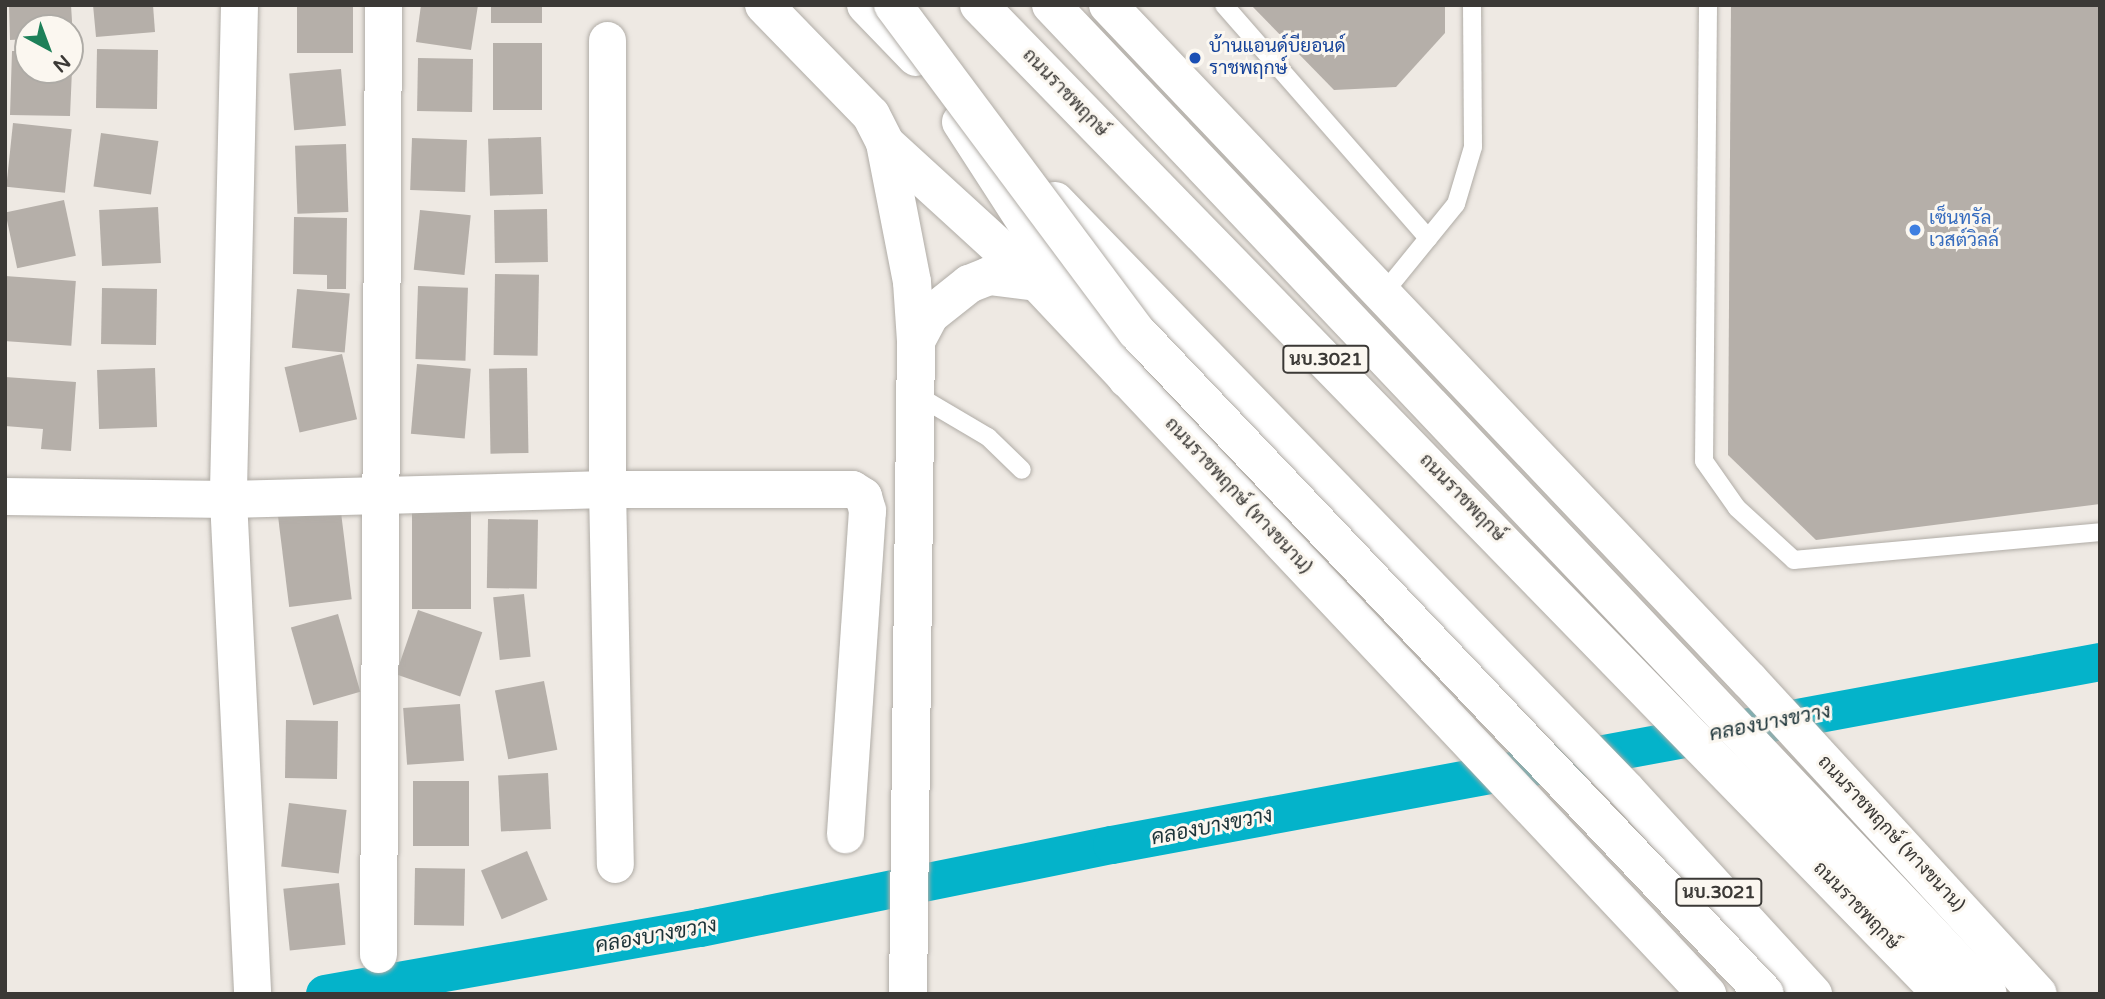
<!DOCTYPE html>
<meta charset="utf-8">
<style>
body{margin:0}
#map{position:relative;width:2105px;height:999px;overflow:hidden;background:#eee9e3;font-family:"Varela Round",Sarabun,sans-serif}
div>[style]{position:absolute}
.canal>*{height:38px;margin:-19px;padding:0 19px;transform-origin:19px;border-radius:19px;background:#04b3ca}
.building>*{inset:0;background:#b5afa9;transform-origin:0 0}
.roads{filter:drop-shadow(0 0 2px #b0aca6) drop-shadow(0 0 2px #b0aca6)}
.service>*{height:18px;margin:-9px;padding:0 9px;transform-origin:9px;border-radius:9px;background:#fff}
.minor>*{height:37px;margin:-18.5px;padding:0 18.5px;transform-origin:18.5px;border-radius:18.5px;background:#fff}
.tertiary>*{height:38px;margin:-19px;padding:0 19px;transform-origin:19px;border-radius:19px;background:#fff}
.secondary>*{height:38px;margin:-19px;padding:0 19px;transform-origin:19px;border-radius:19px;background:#fff}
.primary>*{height:38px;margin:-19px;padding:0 19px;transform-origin:19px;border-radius:19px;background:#fff}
.bridges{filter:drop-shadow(0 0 2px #b0aca6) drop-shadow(0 0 2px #b0aca6)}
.primary-bridge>*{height:38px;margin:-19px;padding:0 19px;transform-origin:19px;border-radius:19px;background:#fff}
.dots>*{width:19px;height:19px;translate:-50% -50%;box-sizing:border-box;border:4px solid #fbf7f0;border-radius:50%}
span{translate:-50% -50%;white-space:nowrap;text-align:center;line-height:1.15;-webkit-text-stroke:6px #fbf7f0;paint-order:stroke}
.shield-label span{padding:2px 5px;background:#fbf7f0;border:2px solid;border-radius:5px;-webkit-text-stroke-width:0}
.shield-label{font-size:18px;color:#3b3936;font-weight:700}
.transit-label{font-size:19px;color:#164399}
.left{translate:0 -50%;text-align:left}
.street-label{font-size:19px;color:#3b3936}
.shop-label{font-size:19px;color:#366cbe}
.water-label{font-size:21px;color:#1c3338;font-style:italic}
.frame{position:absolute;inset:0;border:7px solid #3b3936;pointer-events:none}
.north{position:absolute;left:14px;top:14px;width:70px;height:70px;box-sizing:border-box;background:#fbf7f0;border:2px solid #aeaba6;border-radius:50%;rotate:139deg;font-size:19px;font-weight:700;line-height:28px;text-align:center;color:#3b3936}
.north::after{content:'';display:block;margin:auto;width:24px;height:32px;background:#1d8059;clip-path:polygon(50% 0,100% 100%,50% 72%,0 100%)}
</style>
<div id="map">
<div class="canal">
<div style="left:325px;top:994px;width:381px;rotate:-10deg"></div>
<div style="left:700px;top:928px;width:420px;rotate:-11.4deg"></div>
<div style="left:1112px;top:845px;width:1005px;rotate:-10.49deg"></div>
</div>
<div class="building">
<div style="clip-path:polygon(9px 5px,71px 5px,73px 37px,70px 28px,28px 28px,28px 39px,10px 40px)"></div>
<div style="clip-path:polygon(93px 5px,153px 5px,155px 32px,96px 37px)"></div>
<div style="left:297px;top:5px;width:56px;height:48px"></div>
<div style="clip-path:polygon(421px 5px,478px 5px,471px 50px,416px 42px)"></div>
<div style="left:491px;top:5px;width:51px;height:18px"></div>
<div style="clip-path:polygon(1251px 5px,1445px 5px,1445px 33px,1396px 87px,1334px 90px)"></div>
<div style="clip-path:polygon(1731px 5px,2100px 5px,2100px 504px,1816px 540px,1728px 455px)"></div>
<div style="left:493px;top:43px;width:49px;height:67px"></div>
<div style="left:97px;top:49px;width:61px;height:59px;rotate:1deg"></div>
<div style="clip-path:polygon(12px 51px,28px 51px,28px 70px,72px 70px,70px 116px,10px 115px)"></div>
<div style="left:418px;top:58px;width:55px;height:53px;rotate:1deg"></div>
<div style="left:341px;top:69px;width:57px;height:52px;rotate:85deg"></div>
<div style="left:13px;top:123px;width:59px;height:64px;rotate:6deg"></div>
<div style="left:101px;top:133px;width:58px;height:54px;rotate:8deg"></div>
<div style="left:541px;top:137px;width:57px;height:53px;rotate:88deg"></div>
<div style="left:412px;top:138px;width:55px;height:52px;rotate:2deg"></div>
<div style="left:346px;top:144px;width:68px;height:51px;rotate:88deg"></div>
<div style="left:64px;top:200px;width:57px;height:60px;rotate:78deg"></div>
<div style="left:158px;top:207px;width:56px;height:59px;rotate:87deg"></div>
<div style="left:547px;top:209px;width:53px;height:53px;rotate:89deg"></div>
<div style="left:420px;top:210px;width:51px;height:60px;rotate:6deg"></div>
<div style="clip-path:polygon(294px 217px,347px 218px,346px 289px,327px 289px,327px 275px,293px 274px)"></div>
<div style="left:495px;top:274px;width:44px;height:81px;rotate:1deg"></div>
<div style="left:5px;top:276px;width:71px;height:65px;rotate:4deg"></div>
<div style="left:418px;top:286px;width:50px;height:73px;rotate:2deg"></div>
<div style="left:102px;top:288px;width:55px;height:56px;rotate:1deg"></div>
<div style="left:297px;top:289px;width:53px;height:59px;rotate:5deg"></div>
<div style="left:342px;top:354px;width:67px;height:59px;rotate:77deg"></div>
<div style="left:417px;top:364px;width:54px;height:70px;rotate:5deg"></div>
<div style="left:155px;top:368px;width:59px;height:58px;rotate:88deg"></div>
<div style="left:527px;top:368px;width:85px;height:38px;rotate:89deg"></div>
<div style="clip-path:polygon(5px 377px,76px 382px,71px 451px,41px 449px,43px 429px,5px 426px)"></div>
<div style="left:340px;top:504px;width:96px;height:63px;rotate:83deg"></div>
<div style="left:412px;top:508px;width:59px;height:101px"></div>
<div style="left:488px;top:519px;width:50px;height:69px;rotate:1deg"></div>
<div style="left:524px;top:594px;width:63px;height:31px;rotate:84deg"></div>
<div style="left:418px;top:610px;width:68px;height:68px;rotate:19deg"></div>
<div style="left:338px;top:614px;width:81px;height:49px;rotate:74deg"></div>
<div style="left:544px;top:681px;width:70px;height:50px;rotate:79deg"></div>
<div style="left:460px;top:704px;width:57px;height:57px;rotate:86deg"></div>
<div style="left:286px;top:720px;width:52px;height:58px;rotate:1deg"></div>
<div style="left:548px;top:773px;width:56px;height:50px;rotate:87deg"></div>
<div style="left:413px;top:781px;width:56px;height:65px"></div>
<div style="left:289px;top:803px;width:58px;height:64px;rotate:7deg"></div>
<div style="left:527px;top:851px;width:53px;height:50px;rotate:67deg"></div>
<div style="left:415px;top:868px;width:50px;height:57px;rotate:1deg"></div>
<div style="left:339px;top:883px;width:62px;height:56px;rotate:84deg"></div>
</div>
<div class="roads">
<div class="service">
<div style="left:1224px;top:5px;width:310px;rotate:48.8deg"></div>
<div style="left:1708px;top:5px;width:456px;rotate:90.5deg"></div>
<div style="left:1704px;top:461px;width:57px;rotate:54.9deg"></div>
<div style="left:1737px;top:508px;width:77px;rotate:42.4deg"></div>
<div style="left:1794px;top:560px;width:307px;rotate:-5.2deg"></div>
<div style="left:1382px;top:295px;width:117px;rotate:-50.9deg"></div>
<div style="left:1456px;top:204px;width:59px;rotate:-73.4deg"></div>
<div style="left:1473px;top:147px;width:142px;rotate:-90.4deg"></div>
<div style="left:915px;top:394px;width:85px;rotate:30.5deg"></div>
<div style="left:988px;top:437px;width:47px;rotate:44.1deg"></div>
</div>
<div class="minor">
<div style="left:239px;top:5px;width:494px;rotate:91.3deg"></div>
<div style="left:228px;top:499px;width:496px;rotate:87.2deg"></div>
<div style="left:607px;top:40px;width:449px;rotate:90deg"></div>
<div style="left:607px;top:489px;width:375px;rotate:88.8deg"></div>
<div style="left:5px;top:496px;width:223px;rotate:0.8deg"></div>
<div style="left:228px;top:499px;width:379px;rotate:-1.5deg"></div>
<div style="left:607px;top:489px;width:245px"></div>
<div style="left:852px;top:489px;width:13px;rotate:32deg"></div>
<div style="left:863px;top:496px;width:15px;rotate:74deg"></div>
<div style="left:867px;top:510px;width:325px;rotate:93.9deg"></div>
<div style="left:378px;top:954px;width:949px;rotate:-89.7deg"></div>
</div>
<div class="tertiary">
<div style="left:885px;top:143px;width:142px;rotate:79deg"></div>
<div style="left:912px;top:282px;width:59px;rotate:86.1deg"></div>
<div style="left:916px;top:341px;width:653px;rotate:90.7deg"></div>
</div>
<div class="secondary">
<div style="left:764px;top:5px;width:153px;rotate:45.8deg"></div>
<div style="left:871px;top:115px;width:31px;rotate:63deg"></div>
<div style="left:885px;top:143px;width:206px;rotate:42.4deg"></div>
<div style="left:1037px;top:282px;width:978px;rotate:46.74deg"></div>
<div style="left:1108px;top:5px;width:932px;rotate:46.48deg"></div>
<div style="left:1750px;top:681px;width:425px;rotate:47.4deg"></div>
<div style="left:916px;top:341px;width:30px;rotate:-62deg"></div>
<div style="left:930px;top:315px;width:50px;rotate:-38.5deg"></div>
<div style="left:969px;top:284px;width:22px;rotate:-22deg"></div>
<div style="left:989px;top:276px;width:48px;rotate:7.1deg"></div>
</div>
<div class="primary">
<div style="left:866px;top:5px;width:72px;rotate:46.1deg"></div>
<div style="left:979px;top:5px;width:1380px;rotate:45.76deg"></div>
<div style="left:1051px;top:5px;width:1362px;rotate:46.55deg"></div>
<div style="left:961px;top:122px;width:306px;rotate:57.1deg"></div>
<div style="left:1055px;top:201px;width:820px;rotate:45.89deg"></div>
<div style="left:1626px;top:790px;width:277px;rotate:47.5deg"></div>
</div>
</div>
<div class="bridges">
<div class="primary-bridge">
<div style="left:893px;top:5px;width:408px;rotate:53.3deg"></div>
<div style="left:1137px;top:332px;width:912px;rotate:46.51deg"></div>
</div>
</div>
<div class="dots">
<div style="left:1195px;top:58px;background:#1a4fb4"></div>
<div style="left:1915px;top:230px;background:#3f7fe0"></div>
</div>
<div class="shield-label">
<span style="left:1326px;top:359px">นบ.3021</span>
<span style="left:1719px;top:892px">นบ.3021</span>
</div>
<div class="transit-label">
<span class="left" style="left:1209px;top:58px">บ้านแอนด์บียอนด์<br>ราชพฤกษ์</span>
</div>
<div class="street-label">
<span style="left:1065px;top:93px;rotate:46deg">ถนนราชพฤกษ์</span>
<span style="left:1238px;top:496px;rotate:47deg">ถนนราชพฤกษ์ (ทางขนาน)</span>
<span style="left:1462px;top:498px;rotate:46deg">ถนนราชพฤกษ์</span>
<span style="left:1891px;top:834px;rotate:47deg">ถนนราชพฤกษ์ (ทางขนาน)</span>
<span style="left:1856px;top:906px;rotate:46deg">ถนนราชพฤกษ์</span>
</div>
<div class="shop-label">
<span class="left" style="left:1929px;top:230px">เซ็นทรัล<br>เวสต์วิลล์</span>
</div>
<div class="water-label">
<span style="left:1770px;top:723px;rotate:-11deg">คลองบางขวาง</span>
<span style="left:1212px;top:827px;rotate:-11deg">คลองบางขวาง</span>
<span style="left:656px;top:936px;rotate:-10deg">คลองบางขวาง</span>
</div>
<div class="frame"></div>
<div class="north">N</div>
</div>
